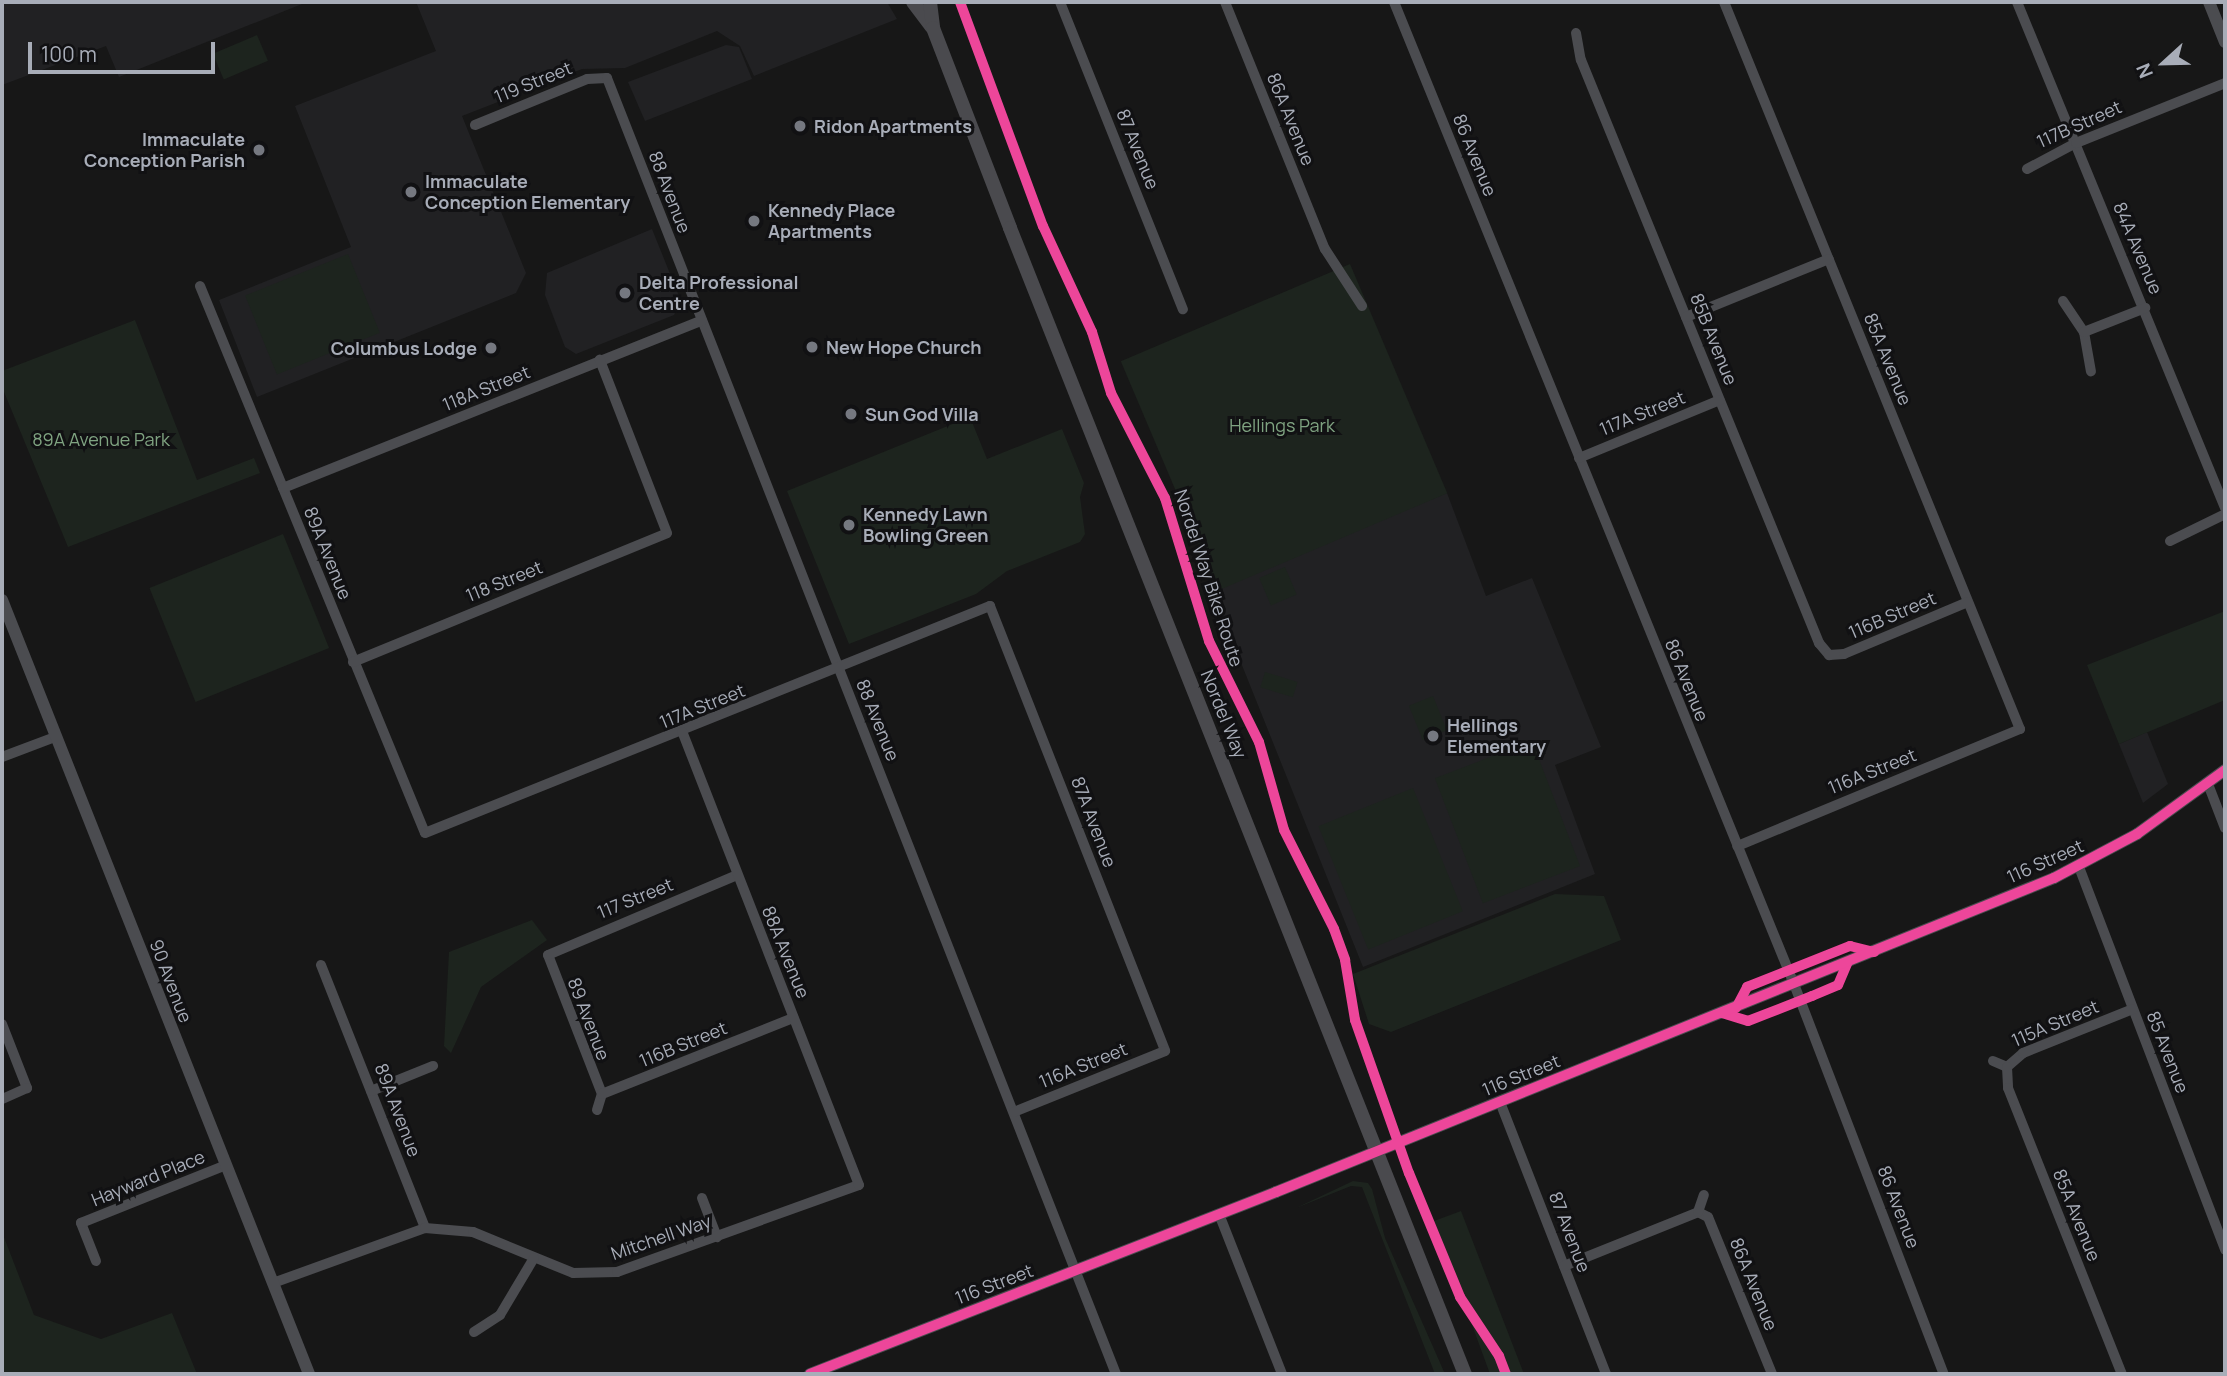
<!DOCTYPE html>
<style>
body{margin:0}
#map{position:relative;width:2227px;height:1376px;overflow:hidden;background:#171717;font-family:Manrope,sans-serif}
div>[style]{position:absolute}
.built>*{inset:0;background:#212123}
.green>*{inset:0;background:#1d241e;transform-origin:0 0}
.minor>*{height:10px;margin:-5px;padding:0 5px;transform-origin:5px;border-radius:5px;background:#4b4c50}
.tertiary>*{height:12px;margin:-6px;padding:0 6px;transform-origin:6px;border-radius:6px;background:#4b4c50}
.secondary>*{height:14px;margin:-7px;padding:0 7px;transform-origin:7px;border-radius:7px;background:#4a4a4e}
.cycleway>*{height:10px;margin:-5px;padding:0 5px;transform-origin:5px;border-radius:5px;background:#ed469a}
.dots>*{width:19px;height:19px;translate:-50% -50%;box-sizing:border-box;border:4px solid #111113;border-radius:50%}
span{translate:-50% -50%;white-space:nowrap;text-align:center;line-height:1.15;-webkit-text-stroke:6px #111113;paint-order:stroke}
.street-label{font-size:18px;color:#a8adb8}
.poi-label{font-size:18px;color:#a8adb8;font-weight:700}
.left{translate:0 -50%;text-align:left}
.right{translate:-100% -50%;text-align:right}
.park-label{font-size:18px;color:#7fa381}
.frame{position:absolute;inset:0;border:4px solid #a8adb8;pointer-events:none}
.north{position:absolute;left:2129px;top:28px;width:70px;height:70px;-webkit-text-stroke:5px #111113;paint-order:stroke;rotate:248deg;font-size:19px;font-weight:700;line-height:28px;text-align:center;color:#a8adb8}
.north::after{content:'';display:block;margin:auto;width:24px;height:32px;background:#a8adb8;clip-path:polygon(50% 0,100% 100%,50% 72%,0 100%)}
.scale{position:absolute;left:28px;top:42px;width:187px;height:32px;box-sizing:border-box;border:4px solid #a8adb8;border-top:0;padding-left:9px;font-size:21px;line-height:24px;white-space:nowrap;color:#a8adb8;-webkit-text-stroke:5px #111113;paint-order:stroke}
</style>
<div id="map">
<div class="built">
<div style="clip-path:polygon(2px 2px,307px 2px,119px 77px,106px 46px,2px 85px)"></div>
<div style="clip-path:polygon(416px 2px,887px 2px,897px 19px,754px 76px,740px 46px,717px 31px,625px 68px,582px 69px,462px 116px,526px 273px,516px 293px,257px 397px,219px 300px,351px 247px,295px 106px,436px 51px)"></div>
<div style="clip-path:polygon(726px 45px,739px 47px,752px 79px,645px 121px,628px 82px)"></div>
<div style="clip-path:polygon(652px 229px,681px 301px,674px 315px,576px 354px,565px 347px,545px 295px,547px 273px)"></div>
<div style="clip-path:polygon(1447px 493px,1486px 596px,1532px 578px,1601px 747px,1555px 765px,1595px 874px,1363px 967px,1211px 588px)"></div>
<div style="clip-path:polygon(2147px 732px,2168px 784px,2143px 803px,2119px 744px)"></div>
</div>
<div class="green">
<div style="left:257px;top:35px;width:28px;height:48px;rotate:67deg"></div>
<div style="left:348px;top:254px;width:85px;height:111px;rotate:68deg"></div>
<div style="left:1350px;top:264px;width:249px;height:249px;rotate:67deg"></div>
<div style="clip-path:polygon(135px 320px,197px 480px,254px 458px,260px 473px,68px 547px,2px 387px,2px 371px)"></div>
<div style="clip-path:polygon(970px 417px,987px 459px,1062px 429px,1084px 483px,1080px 497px,1085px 534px,1080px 542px,1007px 571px,976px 594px,849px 644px,787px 491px)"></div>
<div style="left:283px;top:534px;width:123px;height:144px;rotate:68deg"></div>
<div style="left:1285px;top:567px;width:30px;height:28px;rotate:67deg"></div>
<div style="clip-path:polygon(2225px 611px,2225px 700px,2119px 744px,2087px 665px)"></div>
<div style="left:1265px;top:672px;width:34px;height:16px;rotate:17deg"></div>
<div style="left:1433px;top:696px;width:37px;height:26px;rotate:68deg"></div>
<div style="left:1532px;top:741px;width:134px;height:104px;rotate:69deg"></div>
<div style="left:1413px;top:788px;width:133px;height:102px;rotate:68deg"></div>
<div style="clip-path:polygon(1555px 894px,1604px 896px,1621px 940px,1391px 1032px,1369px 1024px,1353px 974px)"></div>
<div style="clip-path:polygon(532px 920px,547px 940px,481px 987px,451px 1053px,444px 1046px,449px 952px)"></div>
<div style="clip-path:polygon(1353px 1181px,1368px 1183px,1372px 1189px,1385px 1238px,1445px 1374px,1435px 1374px,1362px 1187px,1351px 1186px,1296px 1208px)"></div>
<div style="clip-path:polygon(1461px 1211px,1524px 1374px,1490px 1374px,1434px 1221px)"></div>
<div style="clip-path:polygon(2px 1232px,34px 1315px,101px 1339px,172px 1313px,197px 1374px,2px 1374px)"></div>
</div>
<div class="minor">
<div style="left:1060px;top:2px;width:331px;rotate:68.2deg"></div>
<div style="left:1225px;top:2px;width:266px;rotate:68deg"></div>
<div style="left:1325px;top:249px;width:68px;rotate:57deg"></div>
<div style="left:1394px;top:2px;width:1060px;rotate:67.84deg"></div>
<div style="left:1794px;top:984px;width:418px;rotate:69deg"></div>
<div style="left:1724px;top:2px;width:785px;rotate:67.85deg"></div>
<div style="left:2020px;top:729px;width:306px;rotate:157.5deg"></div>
<div style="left:2017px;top:2px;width:547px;rotate:67.65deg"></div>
<div style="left:1576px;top:33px;width:27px;rotate:80deg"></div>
<div style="left:1581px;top:60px;width:630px;rotate:67.79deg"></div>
<div style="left:1819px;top:643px;width:16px;rotate:50deg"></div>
<div style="left:1829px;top:655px;width:15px;rotate:-4deg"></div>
<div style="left:1844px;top:654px;width:134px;rotate:-22.8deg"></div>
<div style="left:475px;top:125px;width:121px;rotate:-22.3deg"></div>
<div style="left:587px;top:79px;width:20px;rotate:-3deg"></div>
<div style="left:607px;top:78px;width:1392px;rotate:68.56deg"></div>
<div style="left:2027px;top:169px;width:55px;rotate:-28deg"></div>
<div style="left:2076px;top:143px;width:161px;rotate:-21.9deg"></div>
<div style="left:200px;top:286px;width:591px;rotate:67.64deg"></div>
<div style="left:425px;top:833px;width:609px;rotate:-21.89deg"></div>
<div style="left:990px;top:606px;width:478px;rotate:68.5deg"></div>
<div style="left:1165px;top:1051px;width:163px;rotate:158deg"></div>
<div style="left:2063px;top:301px;width:37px;rotate:56deg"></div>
<div style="left:2084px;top:332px;width:40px;rotate:80deg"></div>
<div style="left:1686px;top:317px;width:154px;rotate:-22.1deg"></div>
<div style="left:2084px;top:332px;width:66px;rotate:-21.5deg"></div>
<div style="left:1579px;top:458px;width:152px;rotate:-22.4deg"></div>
<div style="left:283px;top:488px;width:451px;rotate:-21.8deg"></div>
<div style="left:2170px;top:541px;width:61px;rotate:-26.1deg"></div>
<div style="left:353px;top:662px;width:339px;rotate:-22.3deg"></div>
<div style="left:667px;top:533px;width:186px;rotate:-111.2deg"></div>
<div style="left:2px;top:757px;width:57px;rotate:-20.7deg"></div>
<div style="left:2208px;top:784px;width:47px;rotate:68.9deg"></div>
<div style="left:2079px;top:867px;width:410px;rotate:69.1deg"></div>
<div style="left:321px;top:965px;width:283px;rotate:68.4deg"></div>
<div style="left:2px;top:1024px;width:69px;rotate:68.7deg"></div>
<div style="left:27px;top:1088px;width:27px;rotate:156deg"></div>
<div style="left:1993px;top:1061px;width:15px;rotate:23deg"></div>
<div style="left:2007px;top:1067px;width:21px;rotate:-41deg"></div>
<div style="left:2023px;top:1053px;width:118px;rotate:-21.8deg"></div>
<div style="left:2007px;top:1067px;width:21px;rotate:87deg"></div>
<div style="left:2008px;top:1088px;width:308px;rotate:68.3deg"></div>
<div style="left:371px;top:1091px;width:67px;rotate:-22deg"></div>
<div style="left:602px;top:1094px;width:149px;rotate:-111.2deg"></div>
<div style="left:548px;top:955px;width:205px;rotate:-22.9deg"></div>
<div style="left:1500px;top:1102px;width:292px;rotate:68.7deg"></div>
<div style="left:597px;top:1110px;width:17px;rotate:-73deg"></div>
<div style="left:602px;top:1094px;width:206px;rotate:-21.7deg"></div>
<div style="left:702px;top:1198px;width:42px;rotate:69deg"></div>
<div style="left:1698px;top:1212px;width:11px;rotate:27deg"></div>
<div style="left:1708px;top:1217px;width:170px;rotate:67.8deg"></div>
<div style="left:1219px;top:1214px;width:172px;rotate:68.5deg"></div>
<div style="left:96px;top:1261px;width:41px;rotate:-111.5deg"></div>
<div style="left:81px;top:1223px;width:156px;rotate:-21.8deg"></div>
<div style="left:1564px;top:1266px;width:144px;rotate:-21.9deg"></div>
<div style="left:1698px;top:1212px;width:18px;rotate:-71deg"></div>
<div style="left:273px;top:1283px;width:162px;rotate:-19.9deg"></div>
<div style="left:425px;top:1228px;width:48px;rotate:4.8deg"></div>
<div style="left:473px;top:1232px;width:108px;rotate:22.3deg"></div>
<div style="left:573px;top:1273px;width:44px;rotate:-1.3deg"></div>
<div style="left:617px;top:1272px;width:257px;rotate:-19.8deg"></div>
<div style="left:859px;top:1185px;width:486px;rotate:-111.3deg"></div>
<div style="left:474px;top:1332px;width:31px;rotate:-33deg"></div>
<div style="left:500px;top:1315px;width:66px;rotate:-59.2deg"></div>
</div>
<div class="tertiary">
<div style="left:2209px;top:2px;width:43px;rotate:68.2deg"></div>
<div style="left:2px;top:600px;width:833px;rotate:68.36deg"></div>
<div style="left:810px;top:1374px;width:500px;rotate:-21.33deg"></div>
<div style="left:1276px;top:1192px;width:839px;rotate:-21.98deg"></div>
<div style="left:2054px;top:878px;width:94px;rotate:-27.9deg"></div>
<div style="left:2137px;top:834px;width:109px;rotate:-36deg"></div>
</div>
<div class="secondary">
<div style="left:913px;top:2px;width:31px;rotate:53deg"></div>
<div style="left:930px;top:2px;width:26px;rotate:83deg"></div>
<div style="left:933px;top:28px;width:214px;rotate:68.9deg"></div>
<div style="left:1010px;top:228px;width:1233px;rotate:68.35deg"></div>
</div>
<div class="cycleway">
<div style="left:960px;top:2px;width:239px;rotate:69.7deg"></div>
<div style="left:1043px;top:226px;width:117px;rotate:65.2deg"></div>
<div style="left:1092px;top:332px;width:64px;rotate:72.7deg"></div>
<div style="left:1111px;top:393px;width:118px;rotate:62.8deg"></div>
<div style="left:1165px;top:498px;width:150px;rotate:72.9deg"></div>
<div style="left:1209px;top:641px;width:113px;rotate:63.7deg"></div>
<div style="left:1259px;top:742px;width:91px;rotate:74.1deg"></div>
<div style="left:1284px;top:830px;width:111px;rotate:63.2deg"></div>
<div style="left:1334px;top:929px;width:33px;rotate:70deg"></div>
<div style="left:1345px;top:960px;width:61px;rotate:80.5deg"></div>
<div style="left:1355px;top:1020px;width:162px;rotate:70.6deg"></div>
<div style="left:1409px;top:1173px;width:134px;rotate:67.6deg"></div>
<div style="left:1460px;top:1297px;width:71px;rotate:56.5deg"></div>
<div style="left:1499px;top:1356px;width:19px;rotate:69deg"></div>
<div style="left:1736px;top:1008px;width:24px;rotate:-62deg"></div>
<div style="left:1747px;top:987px;width:111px;rotate:-21.7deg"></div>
<div style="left:1850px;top:946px;width:25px;rotate:14deg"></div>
<div style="left:1722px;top:1013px;width:27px;rotate:17deg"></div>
<div style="left:1748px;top:1021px;width:69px;rotate:-21.3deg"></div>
<div style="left:1812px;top:996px;width:28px;rotate:-23deg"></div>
<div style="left:1838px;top:985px;width:25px;rotate:-67deg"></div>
<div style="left:810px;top:1374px;width:500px;rotate:-21.33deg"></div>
<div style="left:1276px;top:1192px;width:839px;rotate:-21.98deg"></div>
<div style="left:2054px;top:878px;width:94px;rotate:-27.9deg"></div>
<div style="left:2137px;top:834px;width:109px;rotate:-36deg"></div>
</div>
<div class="dots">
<div style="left:800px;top:126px;background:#757880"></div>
<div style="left:259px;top:150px;background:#757880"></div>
<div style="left:411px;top:192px;background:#757880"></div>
<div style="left:754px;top:221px;background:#757880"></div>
<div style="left:625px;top:293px;background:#757880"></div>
<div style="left:812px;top:347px;background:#757880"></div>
<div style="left:491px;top:348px;background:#757880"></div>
<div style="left:851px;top:414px;background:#757880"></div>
<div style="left:849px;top:525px;background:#757880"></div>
<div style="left:1433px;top:736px;background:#757880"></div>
</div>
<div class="street-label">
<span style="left:533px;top:82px;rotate:-22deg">119 Street</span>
<span style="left:1291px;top:119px;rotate:68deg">86A Avenue</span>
<span style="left:2079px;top:124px;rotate:-24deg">117B Street</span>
<span style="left:1138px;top:149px;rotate:68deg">87 Avenue</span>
<span style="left:1475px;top:155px;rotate:68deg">86 Avenue</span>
<span style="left:670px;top:192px;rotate:69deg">88 Avenue</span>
<span style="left:2138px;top:248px;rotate:67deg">84A Avenue</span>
<span style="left:1714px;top:339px;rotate:68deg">85B Avenue</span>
<span style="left:1888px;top:359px;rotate:68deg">85A Avenue</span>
<span style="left:486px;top:388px;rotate:-22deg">118A Street</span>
<span style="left:1642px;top:413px;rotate:-22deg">117A Street</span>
<span style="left:328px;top:553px;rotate:68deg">89A Avenue</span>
<span style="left:1209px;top:578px;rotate:72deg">Nordel Way Bike Route</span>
<span style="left:504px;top:581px;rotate:-22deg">118 Street</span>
<span style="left:1892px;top:615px;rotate:-23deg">116B Street</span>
<span style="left:1687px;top:680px;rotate:68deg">86 Avenue</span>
<span style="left:702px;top:706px;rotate:-22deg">117A Street</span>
<span style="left:1224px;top:714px;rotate:68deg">Nordel Way</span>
<span style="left:878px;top:720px;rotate:68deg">88 Avenue</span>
<span style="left:1872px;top:771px;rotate:-22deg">116A Street</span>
<span style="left:1094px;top:822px;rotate:69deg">87A Avenue</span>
<span style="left:2045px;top:861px;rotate:-24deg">116 Street</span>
<span style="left:635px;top:898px;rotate:-22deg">117 Street</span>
<span style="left:786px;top:952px;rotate:68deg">88A Avenue</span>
<span style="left:171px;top:981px;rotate:69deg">90 Avenue</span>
<span style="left:589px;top:1019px;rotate:69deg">89 Avenue</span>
<span style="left:2055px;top:1023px;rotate:-23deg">115A Street</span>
<span style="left:683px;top:1044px;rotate:-22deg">116B Street</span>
<span style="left:2168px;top:1052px;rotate:69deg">85 Avenue</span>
<span style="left:1083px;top:1065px;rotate:-22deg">116A Street</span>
<span style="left:1521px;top:1075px;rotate:-22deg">116 Street</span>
<span style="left:398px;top:1110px;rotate:69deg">89A Avenue</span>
<span style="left:148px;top:1178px;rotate:-22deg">Hayward Place</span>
<span style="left:1899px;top:1207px;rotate:69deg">86 Avenue</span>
<span style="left:2077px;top:1215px;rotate:68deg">85A Avenue</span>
<span style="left:1570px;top:1232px;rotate:69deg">87 Avenue</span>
<span style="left:661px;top:1237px;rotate:-19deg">Mitchell Way</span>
<span style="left:994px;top:1284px;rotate:-21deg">116 Street</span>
<span style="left:1754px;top:1284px;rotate:68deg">86A Avenue</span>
</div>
<div class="poi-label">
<span class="left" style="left:814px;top:126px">Ridon Apartments</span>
<span class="right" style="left:245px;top:150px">Immaculate<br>Conception Parish</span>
<span class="left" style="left:425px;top:192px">Immaculate<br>Conception Elementary</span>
<span class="left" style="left:768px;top:221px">Kennedy Place<br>Apartments</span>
<span class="left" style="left:639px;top:293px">Delta Professional<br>Centre</span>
<span class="left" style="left:826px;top:347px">New Hope Church</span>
<span class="right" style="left:477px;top:348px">Columbus Lodge</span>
<span class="left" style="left:865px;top:414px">Sun God Villa</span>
<span class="left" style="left:863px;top:525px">Kennedy Lawn<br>Bowling Green</span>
<span class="left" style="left:1447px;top:736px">Hellings<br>Elementary</span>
</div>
<div class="park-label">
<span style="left:1282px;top:425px">Hellings Park</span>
<span style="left:101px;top:439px">89A Avenue Park</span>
</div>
<div class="frame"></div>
<div class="north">N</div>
<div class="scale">100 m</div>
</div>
